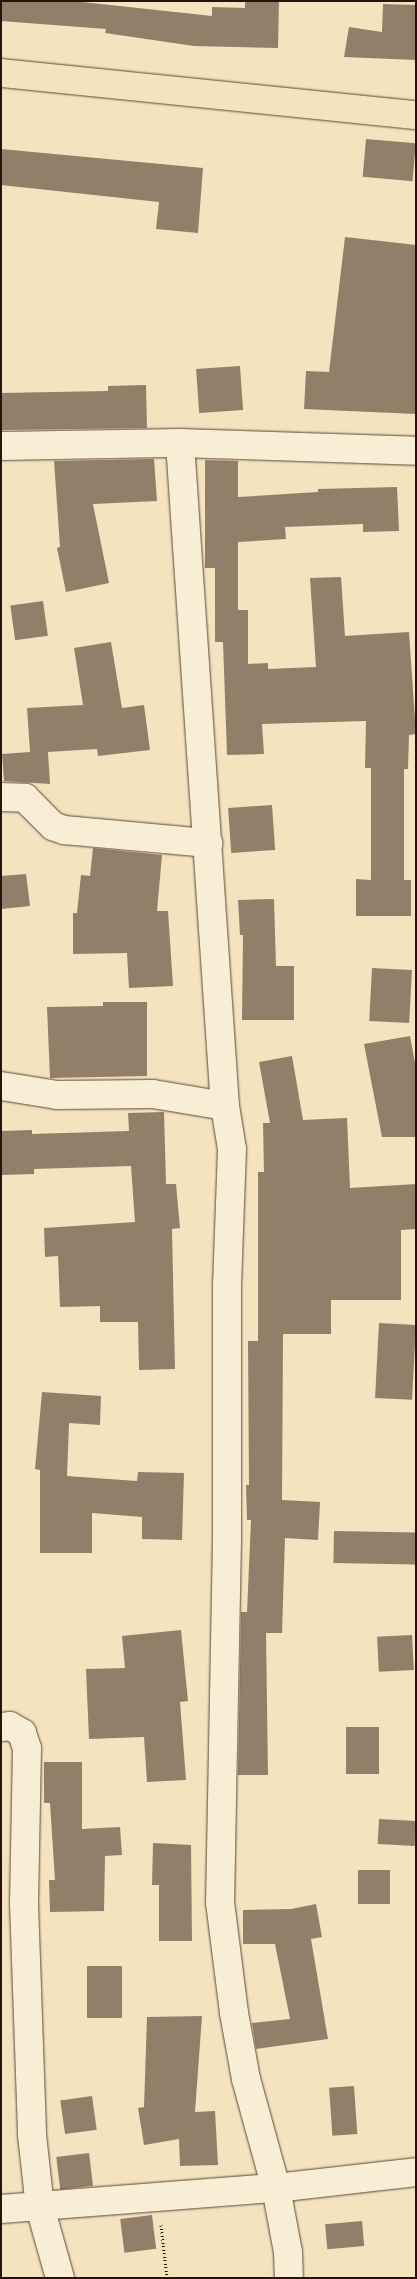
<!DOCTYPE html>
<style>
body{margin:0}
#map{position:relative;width:417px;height:2279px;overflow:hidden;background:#f4e3bf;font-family:"EB Garamond",serif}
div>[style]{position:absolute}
.building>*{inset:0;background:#917f69;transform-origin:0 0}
.path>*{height:3px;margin-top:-1.5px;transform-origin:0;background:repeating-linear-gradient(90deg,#25130c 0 1px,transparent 0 3.5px)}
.roads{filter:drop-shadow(0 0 1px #594739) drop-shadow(0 0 1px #594739)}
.minor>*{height:28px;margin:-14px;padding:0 14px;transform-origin:14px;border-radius:14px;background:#f8edd5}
.highway>*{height:28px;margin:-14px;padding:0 14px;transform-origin:14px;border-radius:14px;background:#f4e3bf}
span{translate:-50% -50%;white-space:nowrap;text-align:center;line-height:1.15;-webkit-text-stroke:4.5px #f8edd5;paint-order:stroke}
.frame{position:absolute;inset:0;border:2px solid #25130c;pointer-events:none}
</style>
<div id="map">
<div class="building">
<div style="clip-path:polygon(1px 1px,73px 1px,212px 16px,212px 7px,245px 8px,245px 1px,279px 1px,278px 48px,194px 46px,105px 33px,106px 29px,1px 21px)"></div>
<div style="clip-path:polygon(383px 4px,416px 5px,416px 60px,344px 57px,349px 27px,382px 32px)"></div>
<div style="left:366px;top:139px;width:50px;height:38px;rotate:5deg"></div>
<div style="clip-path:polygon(1px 149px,203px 168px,198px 233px,156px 229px,159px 202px,1px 185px)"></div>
<div style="clip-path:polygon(345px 237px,416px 245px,416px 414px,304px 409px,306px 371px,329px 372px)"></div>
<div style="left:240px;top:366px;width:44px;height:44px;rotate:86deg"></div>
<div style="clip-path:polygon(146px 385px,147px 428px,1px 430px,1px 393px,108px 391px,108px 386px)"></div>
<div style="clip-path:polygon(154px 459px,157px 501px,93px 504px,109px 583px,66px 592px,57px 548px,60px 547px,54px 461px)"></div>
<div style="clip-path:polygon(205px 460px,238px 461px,238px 497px,318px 492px,318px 489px,397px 487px,399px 531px,363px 532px,363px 524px,285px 527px,286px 539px,238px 542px,238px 610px,248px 610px,248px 664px,268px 663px,268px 669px,316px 667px,310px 578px,341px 577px,345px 636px,409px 632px,416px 734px,409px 735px,408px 769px,404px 769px,404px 880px,411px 880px,411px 916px,356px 916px,356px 879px,371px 880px,371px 768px,365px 768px,366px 721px,262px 724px,264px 754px,227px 755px,223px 642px,215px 642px,215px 568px,205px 568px)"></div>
<div style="left:43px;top:601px;width:35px;height:33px;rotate:82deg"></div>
<div style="clip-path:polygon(111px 642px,122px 708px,144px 705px,150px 750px,98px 756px,97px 749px,48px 752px,50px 784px,4px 781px,2px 754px,30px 752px,27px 708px,83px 705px,74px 648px)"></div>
<div style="left:272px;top:805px;width:45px;height:44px;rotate:86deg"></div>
<div style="clip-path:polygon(93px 848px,162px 855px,157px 911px,168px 911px,173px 986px,129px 988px,127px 953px,73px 954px,73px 913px,77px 913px,81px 875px,90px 876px)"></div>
<div style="clip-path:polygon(26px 874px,30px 906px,1px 909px,1px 876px)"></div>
<div style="clip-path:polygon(274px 899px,276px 966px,294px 966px,294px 1020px,242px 1020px,243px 935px,240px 935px,238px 900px)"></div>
<div style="left:372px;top:968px;width:40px;height:53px;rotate:3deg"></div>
<div style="clip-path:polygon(103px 1002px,147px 1002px,147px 1076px,50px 1078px,47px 1007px,103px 1006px)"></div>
<div style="clip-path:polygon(410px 1036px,416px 1068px,416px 1137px,382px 1137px,364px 1044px)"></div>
<div style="clip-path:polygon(292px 1056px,303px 1120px,347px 1118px,350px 1188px,416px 1184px,416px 1229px,401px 1230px,401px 1300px,331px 1300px,331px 1334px,283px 1334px,282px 1500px,320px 1502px,318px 1540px,285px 1538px,282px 1633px,266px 1633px,268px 1775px,238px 1775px,241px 1612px,247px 1612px,251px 1520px,247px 1520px,246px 1485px,249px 1485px,248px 1341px,258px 1341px,258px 1172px,264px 1172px,263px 1123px,270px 1123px,259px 1062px)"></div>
<div style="clip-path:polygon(164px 1112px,166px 1184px,176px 1184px,180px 1228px,172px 1229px,175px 1369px,139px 1370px,138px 1322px,100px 1322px,100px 1306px,60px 1307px,58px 1256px,45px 1257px,44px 1228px,135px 1222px,131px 1166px,34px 1169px,34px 1174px,1px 1175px,1px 1131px,32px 1130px,32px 1134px,129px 1131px,128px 1113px)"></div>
<div style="left:379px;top:1323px;width:37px;height:75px;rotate:3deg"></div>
<div style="clip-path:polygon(42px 1392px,101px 1396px,100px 1425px,69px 1423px,67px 1476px,137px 1481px,138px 1472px,184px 1473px,182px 1540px,142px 1539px,142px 1517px,92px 1513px,92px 1553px,40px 1553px,40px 1470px,35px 1469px)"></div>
<div style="left:334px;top:1531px;width:82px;height:32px;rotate:1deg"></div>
<div style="clip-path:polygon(181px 1630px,188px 1701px,180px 1702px,186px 1780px,147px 1782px,144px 1737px,89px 1739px,86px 1669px,125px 1668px,122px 1636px)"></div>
<div style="left:412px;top:1635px;width:35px;height:35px;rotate:87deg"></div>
<div style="left:346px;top:1727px;width:33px;height:47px"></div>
<div style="clip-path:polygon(44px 1762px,82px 1762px,82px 1829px,120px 1827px,122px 1855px,105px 1856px,104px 1911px,50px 1912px,49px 1880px,55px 1880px,50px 1803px,44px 1803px)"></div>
<div style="left:379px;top:1819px;width:37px;height:25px;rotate:3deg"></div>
<div style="clip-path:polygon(153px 1843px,191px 1845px,192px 1941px,159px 1941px,159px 1885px,152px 1885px)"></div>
<div style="left:358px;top:1870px;width:32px;height:34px"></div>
<div style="clip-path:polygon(316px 1904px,322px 1937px,311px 1939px,328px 2039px,256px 2049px,252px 2023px,290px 2019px,275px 1944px,243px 1944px,243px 1910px,291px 1909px)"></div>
<div style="left:87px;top:1966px;width:35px;height:52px"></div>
<div style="clip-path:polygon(202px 2016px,195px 2112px,215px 2111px,218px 2165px,180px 2166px,179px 2139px,144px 2145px,138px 2108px,144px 2107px,147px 2017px)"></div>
<div style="left:354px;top:2086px;width:48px;height:25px;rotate:86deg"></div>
<div style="left:92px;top:2096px;width:34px;height:32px;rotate:82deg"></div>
<div style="left:89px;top:2153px;width:33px;height:33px;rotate:83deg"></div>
<div style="left:152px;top:2215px;width:34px;height:32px;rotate:83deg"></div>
<div style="left:362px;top:2221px;width:25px;height:37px;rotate:85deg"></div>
</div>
<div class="path">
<div style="left:161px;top:2225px;width:53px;rotate:83.5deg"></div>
</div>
<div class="roads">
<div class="minor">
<div style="left:180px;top:443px;width:665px;rotate:86.12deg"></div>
<div style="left:225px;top:1106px;width:44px;rotate:80.8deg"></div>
<div style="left:232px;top:1149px;width:136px;rotate:92.1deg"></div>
<div style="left:227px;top:1285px;width:255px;rotate:90deg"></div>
<div style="left:227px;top:1540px;width:362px;rotate:91.1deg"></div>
<div style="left:220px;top:1902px;width:112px;rotate:82.8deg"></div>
<div style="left:234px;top:2013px;width:67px;rotate:79.7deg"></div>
<div style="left:246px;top:2079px;width:113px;rotate:74.6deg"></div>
<div style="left:276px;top:2188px;width:65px;rotate:79.4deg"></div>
<div style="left:288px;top:2252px;width:26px;rotate:88deg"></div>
<div style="left:1px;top:446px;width:179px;rotate:-1deg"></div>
<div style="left:180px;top:443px;width:236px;rotate:1.9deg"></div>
<div style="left:1px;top:797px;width:24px;rotate:2deg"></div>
<div style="left:25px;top:798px;width:40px;rotate:45deg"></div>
<div style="left:53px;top:826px;width:12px;rotate:20deg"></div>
<div style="left:64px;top:830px;width:145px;rotate:5.2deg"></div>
<div style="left:1px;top:1086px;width:57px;rotate:9.1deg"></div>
<div style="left:57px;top:1095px;width:96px;rotate:-0.6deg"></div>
<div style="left:153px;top:1094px;width:73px;rotate:9.5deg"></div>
<div style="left:1px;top:1727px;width:9px;rotate:-6deg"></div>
<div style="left:10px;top:1726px;width:14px;rotate:30deg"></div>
<div style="left:22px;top:1733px;width:16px;rotate:72deg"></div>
<div style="left:27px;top:1748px;width:155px;rotate:91.1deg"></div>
<div style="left:24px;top:1903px;width:232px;rotate:88deg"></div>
<div style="left:32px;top:2135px;width:72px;rotate:83.7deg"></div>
<div style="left:40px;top:2207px;width:74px;rotate:74.3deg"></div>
<div style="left:1px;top:2209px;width:276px;rotate:-4.4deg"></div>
<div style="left:276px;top:2188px;width:141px;rotate:-6.5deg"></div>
</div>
<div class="highway">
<div style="left:1px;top:73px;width:417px;rotate:5.8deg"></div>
</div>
</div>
<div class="frame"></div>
</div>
